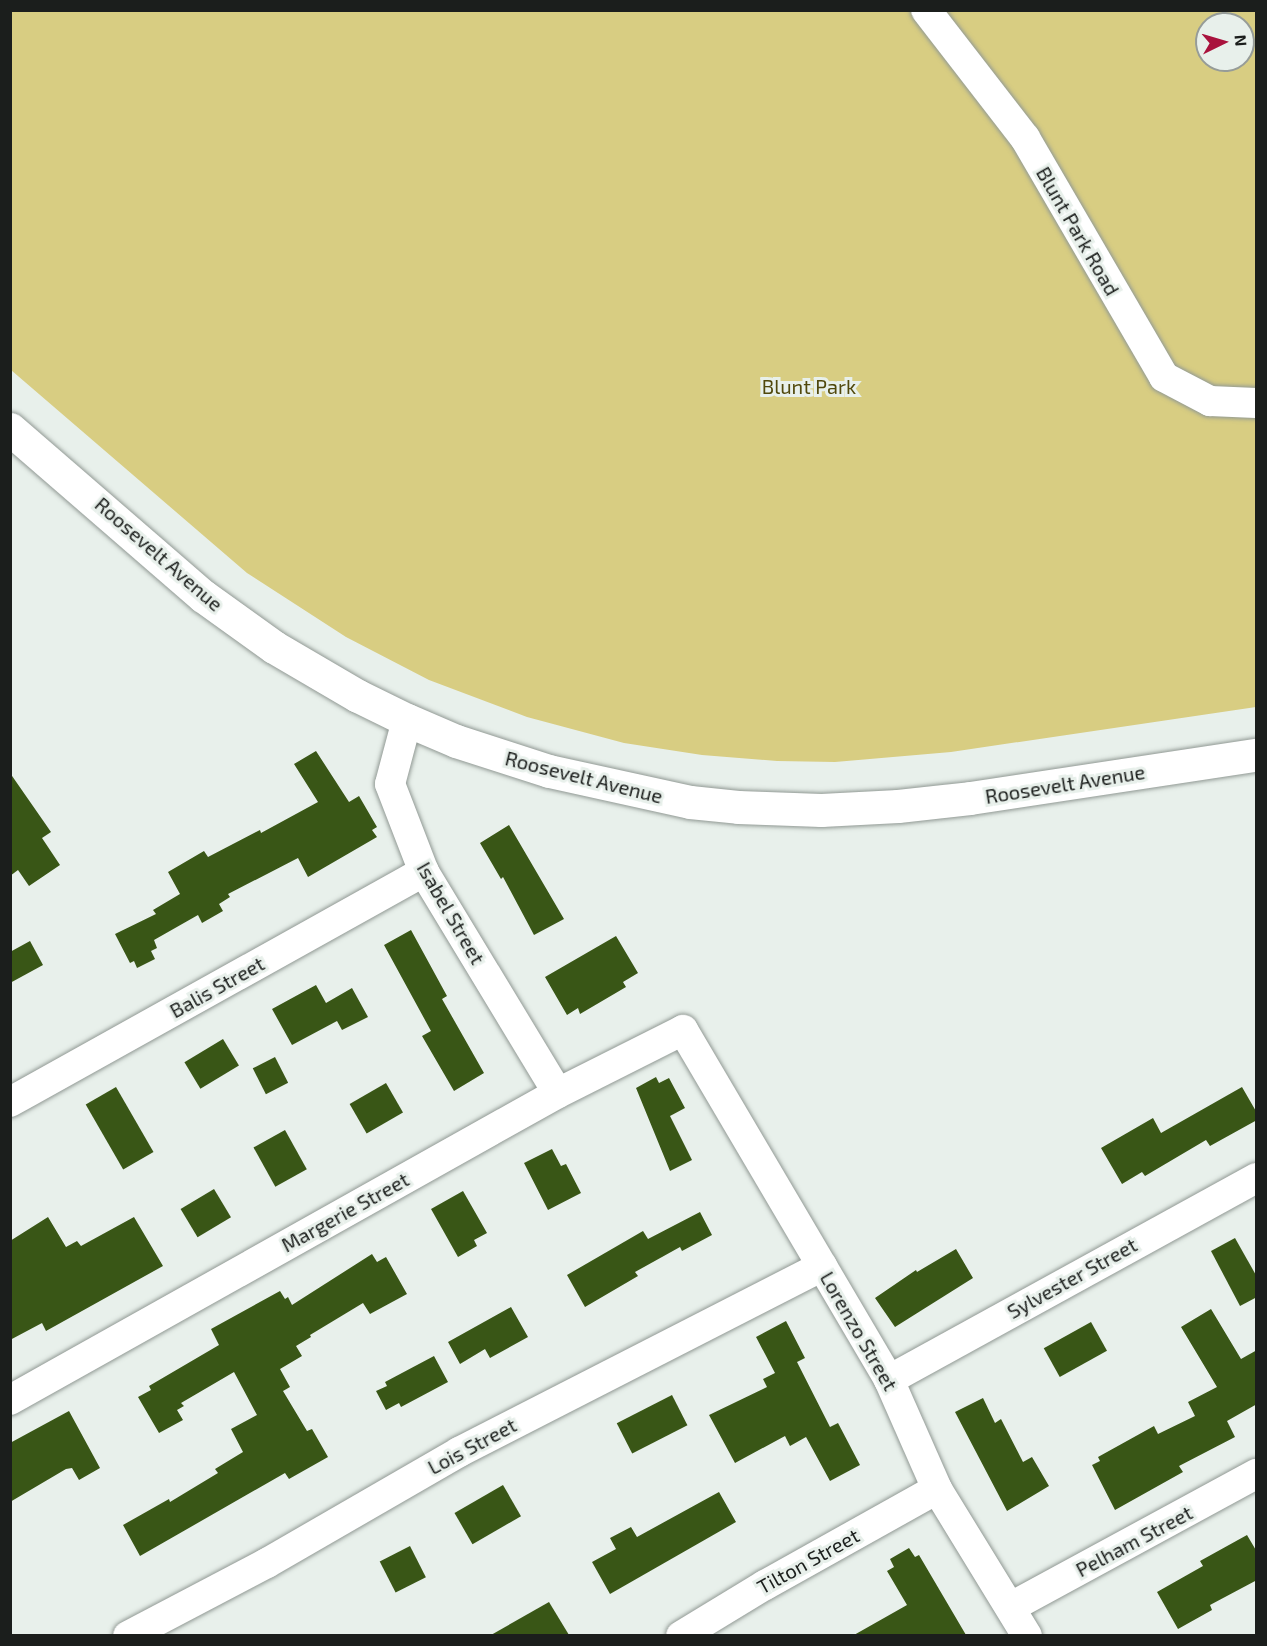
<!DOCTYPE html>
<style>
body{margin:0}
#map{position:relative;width:1267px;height:1646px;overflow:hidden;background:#e8f0eb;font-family:"Exo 2",sans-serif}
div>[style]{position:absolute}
.green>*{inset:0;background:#d8cd82}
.building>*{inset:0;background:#395616;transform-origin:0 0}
.roads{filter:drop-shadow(0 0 2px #919994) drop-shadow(0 0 2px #919994)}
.street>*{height:30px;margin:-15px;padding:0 15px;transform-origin:15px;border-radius:15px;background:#fff}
.primary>*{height:33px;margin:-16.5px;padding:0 16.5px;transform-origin:16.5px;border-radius:16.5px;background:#fff}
span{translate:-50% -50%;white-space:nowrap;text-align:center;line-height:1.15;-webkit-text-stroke:6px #e8f0eb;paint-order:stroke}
.street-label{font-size:20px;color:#1b1e1c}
.park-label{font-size:20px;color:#50480c}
.frame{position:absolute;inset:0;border:12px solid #1b1e1c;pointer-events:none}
.north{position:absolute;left:1195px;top:12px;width:60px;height:60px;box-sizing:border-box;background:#e8f0eb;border:2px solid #969c98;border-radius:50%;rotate:85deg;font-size:16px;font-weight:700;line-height:24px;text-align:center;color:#1b1e1c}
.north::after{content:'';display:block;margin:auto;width:21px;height:27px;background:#a9123d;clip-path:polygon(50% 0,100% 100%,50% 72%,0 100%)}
</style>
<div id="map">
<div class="green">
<div style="clip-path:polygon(evenodd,11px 11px,1256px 11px,1256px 707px,951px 752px,835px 762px,777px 761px,702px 755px,624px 743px,527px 717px,429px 680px,346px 637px,247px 573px,11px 370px,11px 11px,1207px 24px,1243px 24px,1243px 60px,1207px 60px,1207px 24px)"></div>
</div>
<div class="building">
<div style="clip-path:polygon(316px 751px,349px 802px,359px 796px,377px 827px,372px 830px,377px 837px,308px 877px,298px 858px,228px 894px,230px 897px,219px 904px,223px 911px,202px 923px,198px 915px,154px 940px,157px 948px,151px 951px,155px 959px,137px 968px,134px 961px,130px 963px,115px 934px,156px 914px,153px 910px,180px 894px,168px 872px,204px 851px,208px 857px,260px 830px,261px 833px,318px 802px,294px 764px)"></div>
<div style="clip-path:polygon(10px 773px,51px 832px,42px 838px,60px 865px,29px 886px,18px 870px,10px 876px)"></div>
<div style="clip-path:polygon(509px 825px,564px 919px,534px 935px,503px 877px,501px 879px,480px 843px)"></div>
<div style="clip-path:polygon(411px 930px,447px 996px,442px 999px,484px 1073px,454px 1091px,422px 1036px,431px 1031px,384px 945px)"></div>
<div style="clip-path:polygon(616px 936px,638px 973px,623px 982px,626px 987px,580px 1014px,578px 1008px,567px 1015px,545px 977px)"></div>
<div style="clip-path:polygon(30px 941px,43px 965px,10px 983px,10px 952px)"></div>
<div style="clip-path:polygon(316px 985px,326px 1003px,352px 988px,368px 1017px,342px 1030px,337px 1021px,292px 1045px,272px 1009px)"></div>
<div style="left:223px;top:1039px;width:31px;height:45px;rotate:59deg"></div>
<div style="left:275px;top:1057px;width:29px;height:25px;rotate:63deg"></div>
<div style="clip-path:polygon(656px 1077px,659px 1083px,669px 1078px,685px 1108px,670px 1116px,692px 1160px,670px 1171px,636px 1088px)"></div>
<div style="left:386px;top:1083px;width:34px;height:42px;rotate:60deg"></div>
<div style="left:116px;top:1087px;width:75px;height:35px;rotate:60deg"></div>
<div style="clip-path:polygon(1242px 1087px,1257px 1113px,1257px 1120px,1210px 1146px,1206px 1140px,1145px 1176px,1142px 1172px,1122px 1184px,1101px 1148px,1153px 1118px,1161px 1133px)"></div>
<div style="left:285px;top:1130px;width:45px;height:36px;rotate:61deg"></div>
<div style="clip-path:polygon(552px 1149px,561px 1166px,566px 1164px,581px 1193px,548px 1210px,524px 1163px)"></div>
<div style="left:214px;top:1189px;width:33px;height:39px;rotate:59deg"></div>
<div style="clip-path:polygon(463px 1191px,487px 1233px,474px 1240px,477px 1246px,458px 1257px,431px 1209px)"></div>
<div style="clip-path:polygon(700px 1212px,712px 1235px,682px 1251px,680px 1247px,635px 1272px,638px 1276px,585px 1307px,567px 1275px,643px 1231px,648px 1239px)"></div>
<div style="clip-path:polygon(48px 1217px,66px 1247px,77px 1241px,81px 1246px,134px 1217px,163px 1266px,46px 1331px,42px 1323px,10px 1340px,10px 1241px)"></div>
<div style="clip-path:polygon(1235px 1238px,1257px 1277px,1257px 1297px,1240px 1306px,1211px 1251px)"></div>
<div style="clip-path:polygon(956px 1249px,973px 1278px,895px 1327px,875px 1298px,916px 1270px,917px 1272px)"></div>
<div style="clip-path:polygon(372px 1254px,377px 1262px,386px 1257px,407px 1294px,370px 1314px,363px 1303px,310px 1335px,311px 1337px,296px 1346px,302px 1356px,280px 1369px,290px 1387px,283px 1391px,307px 1431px,312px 1429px,328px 1457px,289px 1479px,285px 1473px,140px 1556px,123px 1525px,169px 1499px,170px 1502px,218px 1473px,215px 1469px,243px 1452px,231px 1429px,257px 1415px,234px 1372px,181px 1403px,184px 1406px,177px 1410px,183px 1420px,159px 1433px,138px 1397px,151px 1390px,149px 1386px,219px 1345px,211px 1329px,280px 1291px,285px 1299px,288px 1297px,292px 1305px)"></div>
<div style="clip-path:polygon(511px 1307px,528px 1337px,490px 1358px,485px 1349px,460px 1364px,448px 1342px)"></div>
<div style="clip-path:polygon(1211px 1309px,1241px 1359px,1257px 1350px,1257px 1404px,1227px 1421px,1235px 1437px,1179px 1466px,1183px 1472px,1115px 1510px,1092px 1465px,1100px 1461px,1098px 1457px,1154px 1426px,1158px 1434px,1195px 1416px,1188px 1402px,1217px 1387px,1181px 1327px)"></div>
<div style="clip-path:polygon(786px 1321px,805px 1358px,797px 1362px,830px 1427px,838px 1423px,860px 1465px,830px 1481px,806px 1437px,790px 1446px,785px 1436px,735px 1463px,709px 1415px,767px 1387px,763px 1379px,775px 1373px,756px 1337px)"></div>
<div style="left:1091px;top:1322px;width:33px;height:54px;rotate:61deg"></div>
<div style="clip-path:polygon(434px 1356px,448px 1382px,401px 1407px,399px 1403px,386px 1410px,376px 1391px,387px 1386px,385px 1382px)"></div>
<div style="left:672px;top:1395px;width:34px;height:62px;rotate:63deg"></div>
<div style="clip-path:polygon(983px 1398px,995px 1423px,1001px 1419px,1023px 1462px,1032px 1457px,1049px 1486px,1007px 1511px,955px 1412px)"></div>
<div style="clip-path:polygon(69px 1411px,100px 1468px,79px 1480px,72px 1468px,66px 1469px,10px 1502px,10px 1443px)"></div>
<div style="left:503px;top:1485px;width:36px;height:56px;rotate:60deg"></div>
<div style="clip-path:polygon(719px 1492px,736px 1522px,610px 1594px,592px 1562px,616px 1549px,610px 1538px,631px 1527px,637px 1537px)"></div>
<div style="clip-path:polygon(1247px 1535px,1257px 1552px,1257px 1580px,1210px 1605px,1212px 1610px,1178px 1629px,1157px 1592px,1203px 1566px,1200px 1561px)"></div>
<div style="left:410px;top:1546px;width:35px;height:34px;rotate:63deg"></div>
<div style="clip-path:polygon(909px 1548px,915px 1557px,919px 1555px,966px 1635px,854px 1635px,907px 1605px,887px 1571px,894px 1567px,890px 1559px)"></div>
<div style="clip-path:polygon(549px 1602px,569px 1635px,491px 1635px)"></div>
</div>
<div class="roads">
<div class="street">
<div style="left:926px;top:10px;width:162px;rotate:52.3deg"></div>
<div style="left:1025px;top:138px;width:276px;rotate:59.8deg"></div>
<div style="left:1164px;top:377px;width:52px;rotate:27.6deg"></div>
<div style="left:1210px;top:401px;width:46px;rotate:2.5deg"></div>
<div style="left:407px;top:720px;width:66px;rotate:104.9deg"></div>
<div style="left:390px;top:784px;width:94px;rotate:68.9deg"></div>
<div style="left:424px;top:872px;width:258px;rotate:58.8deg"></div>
<div style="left:10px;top:1102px;width:474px;rotate:-29.1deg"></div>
<div style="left:889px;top:1380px;width:419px;rotate:-28.8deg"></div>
<div style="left:10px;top:1400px;width:628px;rotate:-29.26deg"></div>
<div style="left:558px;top:1093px;width:140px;rotate:-26.7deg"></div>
<div style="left:683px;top:1030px;width:406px;rotate:59.5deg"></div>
<div style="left:889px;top:1380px;width:119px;rotate:66.2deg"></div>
<div style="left:937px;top:1489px;width:172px;rotate:58.5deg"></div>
<div style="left:1011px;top:1607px;width:279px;rotate:-28.5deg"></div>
<div style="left:128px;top:1636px;width:157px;rotate:-27.7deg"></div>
<div style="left:267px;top:1563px;width:222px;rotate:-30deg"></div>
<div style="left:459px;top:1452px;width:408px;rotate:-27.1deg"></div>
<div style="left:681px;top:1636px;width:98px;rotate:-31.3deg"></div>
<div style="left:765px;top:1585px;width:197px;rotate:-29.2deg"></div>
</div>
<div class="primary">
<div style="left:10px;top:429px;width:255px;rotate:40.9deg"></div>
<div style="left:203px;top:596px;width:87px;rotate:35.7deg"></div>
<div style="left:274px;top:647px;width:97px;rotate:30.3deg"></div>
<div style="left:358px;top:696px;width:55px;rotate:26.1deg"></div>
<div style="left:407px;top:720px;width:53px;rotate:23.2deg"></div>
<div style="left:456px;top:741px;width:98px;rotate:17.9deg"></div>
<div style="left:549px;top:771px;width:144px;rotate:12.4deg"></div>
<div style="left:690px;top:802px;width:48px;rotate:5.9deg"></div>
<div style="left:738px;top:807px;width:83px;rotate:2.1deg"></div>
<div style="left:821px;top:810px;width:77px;rotate:-3deg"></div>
<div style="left:898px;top:806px;width:72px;rotate:-6.3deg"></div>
<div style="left:970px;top:798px;width:289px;rotate:-8.6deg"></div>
</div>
</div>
<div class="street-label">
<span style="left:1078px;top:231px;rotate:60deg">Blunt Park Road</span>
<span style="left:159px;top:554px;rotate:41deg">Roosevelt Avenue</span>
<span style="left:584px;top:777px;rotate:14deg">Roosevelt Avenue</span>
<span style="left:1065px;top:784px;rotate:-9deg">Roosevelt Avenue</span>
<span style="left:451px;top:913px;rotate:60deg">Isabel Street</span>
<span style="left:217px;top:987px;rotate:-29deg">Balis Street</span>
<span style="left:345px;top:1212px;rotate:-29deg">Margerie Street</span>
<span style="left:1072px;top:1278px;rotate:-29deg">Sylvester Street</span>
<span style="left:859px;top:1331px;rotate:60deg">Lorenzo Street</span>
<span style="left:472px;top:1446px;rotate:-28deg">Lois Street</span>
<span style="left:1134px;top:1541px;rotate:-28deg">Pelham Street</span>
<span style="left:808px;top:1561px;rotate:-29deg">Tilton Street</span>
</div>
<div class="park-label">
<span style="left:809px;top:386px">Blunt Park</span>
</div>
<div class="frame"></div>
<div class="north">N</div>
</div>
